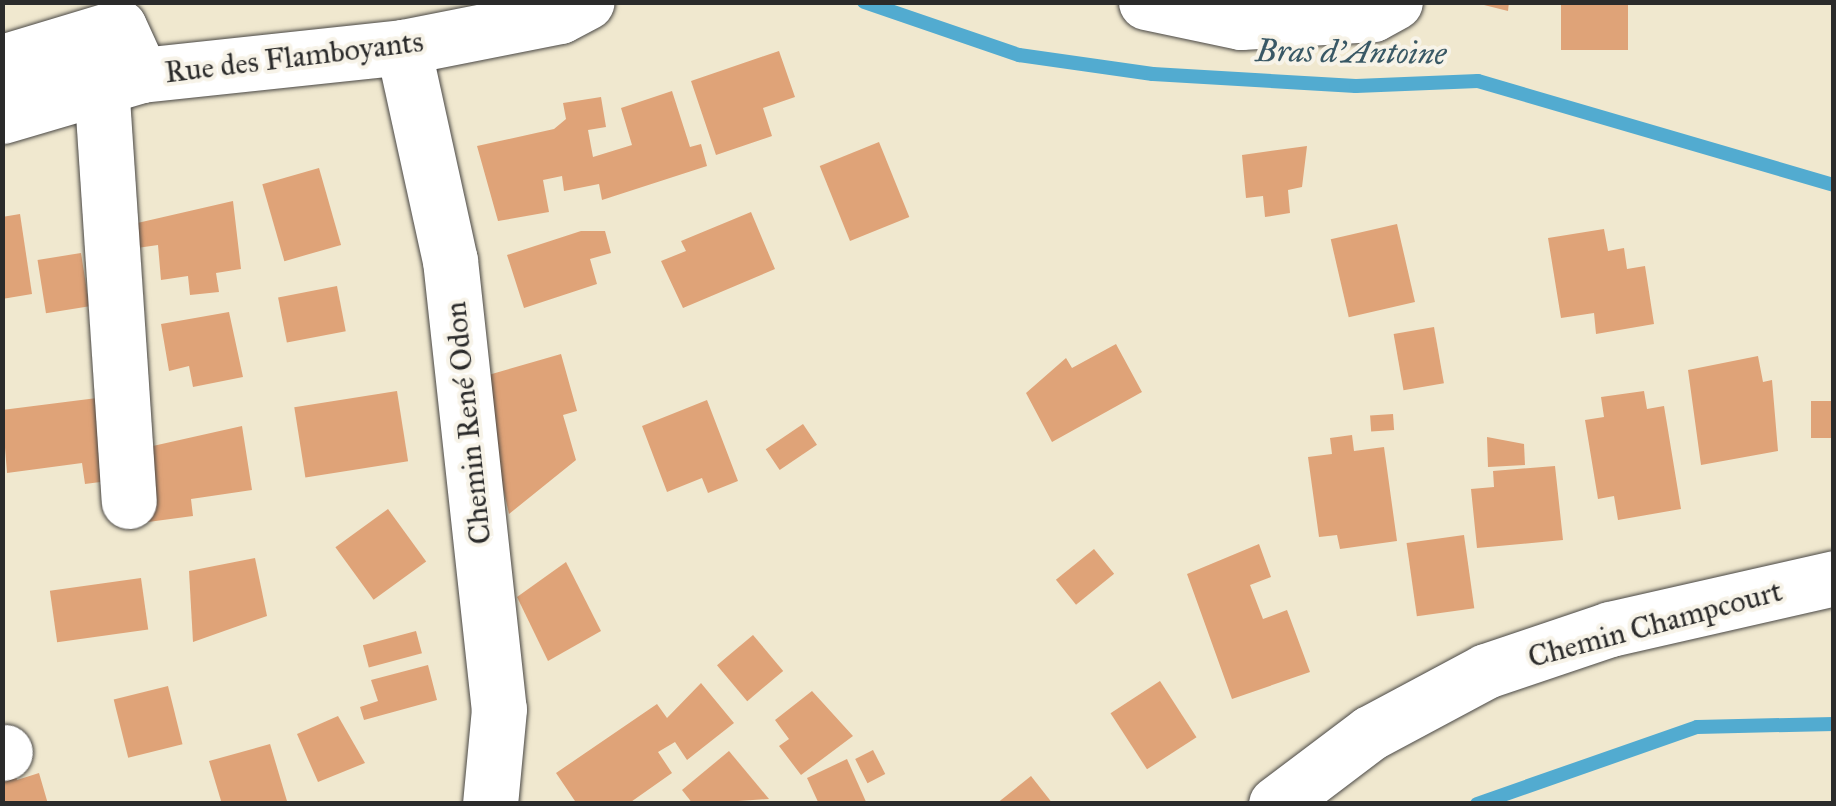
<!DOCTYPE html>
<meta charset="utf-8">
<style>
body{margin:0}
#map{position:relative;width:1836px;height:806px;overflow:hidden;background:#f0e8cf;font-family:"IM FELL Great Primer",serif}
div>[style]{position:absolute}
.stream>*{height:14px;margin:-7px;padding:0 7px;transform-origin:7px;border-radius:7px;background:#52abd0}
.building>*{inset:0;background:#dfa378;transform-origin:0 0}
.roads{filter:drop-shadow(0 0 2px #494744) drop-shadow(0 0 2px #494744)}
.minor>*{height:55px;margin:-27.5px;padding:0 27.5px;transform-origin:27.5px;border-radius:27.5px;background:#fff}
.major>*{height:55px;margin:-27.5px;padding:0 27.5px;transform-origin:27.5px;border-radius:27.5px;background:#fff}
span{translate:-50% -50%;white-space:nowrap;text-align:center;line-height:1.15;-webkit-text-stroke:8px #f7f3e8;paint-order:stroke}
.street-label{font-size:30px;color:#2b2b2b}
.water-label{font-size:32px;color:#395865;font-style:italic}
.frame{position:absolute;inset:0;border:5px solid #2b2b2b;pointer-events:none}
</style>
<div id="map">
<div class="stream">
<div style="left:864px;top:2px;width:164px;rotate:18.9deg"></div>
<div style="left:1019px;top:55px;width:135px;rotate:8.1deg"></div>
<div style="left:1153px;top:74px;width:203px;rotate:3.4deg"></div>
<div style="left:1356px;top:86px;width:122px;rotate:-2.3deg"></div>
<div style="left:1478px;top:81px;width:371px;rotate:16.3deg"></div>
<div style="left:1477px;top:804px;width:233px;rotate:-19.3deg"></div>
<div style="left:1697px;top:727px;width:137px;rotate:-1.3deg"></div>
</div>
<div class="building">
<div style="clip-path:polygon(1472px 2px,1509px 2px,1508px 11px)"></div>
<div style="left:1561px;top:2px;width:67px;height:48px"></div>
<div style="clip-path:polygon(779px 51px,795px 97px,763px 108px,772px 136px,716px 155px,691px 81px)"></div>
<div style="clip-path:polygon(672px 91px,690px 147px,701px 144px,707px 166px,602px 200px,599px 184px,564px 191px,562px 176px,543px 180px,549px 212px,498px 221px,477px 146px,554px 129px,566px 119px,563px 103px,601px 97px,606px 127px,588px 130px,593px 157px,632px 145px,621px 108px)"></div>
<div style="left:879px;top:142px;width:81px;height:64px;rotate:68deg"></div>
<div style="clip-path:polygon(1307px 146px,1302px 187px,1288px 190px,1290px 213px,1265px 217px,1263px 196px,1246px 198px,1242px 155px)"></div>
<div style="left:319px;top:168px;width:80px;height:59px;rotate:74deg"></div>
<div style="clip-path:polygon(233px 201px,241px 269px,216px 273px,219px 292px,190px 295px,188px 276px,161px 280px,158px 245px,137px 248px,133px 224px)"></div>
<div style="clip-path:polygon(751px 212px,775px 269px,683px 308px,661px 261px,686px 251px,681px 241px)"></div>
<div style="clip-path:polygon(20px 214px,32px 294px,2px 299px,2px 217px)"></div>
<div style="left:1397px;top:224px;width:80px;height:68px;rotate:77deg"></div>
<div style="clip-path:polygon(1604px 229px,1608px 251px,1624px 248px,1627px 269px,1645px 266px,1654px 324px,1596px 334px,1594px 313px,1561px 318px,1548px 238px)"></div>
<div style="clip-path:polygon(581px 231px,605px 231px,611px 253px,590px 259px,597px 284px,524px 308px,507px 255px)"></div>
<div style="left:81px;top:253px;width:54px;height:44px;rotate:81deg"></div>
<div style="left:337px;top:286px;width:46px;height:60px;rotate:79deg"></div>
<div style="clip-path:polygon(229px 312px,243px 377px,193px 387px,189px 366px,169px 371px,161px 324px)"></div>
<div style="left:1434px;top:327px;width:57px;height:41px;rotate:80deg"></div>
<div style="clip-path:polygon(1116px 344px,1142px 392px,1052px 442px,1026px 393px,1066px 358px,1072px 368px)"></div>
<div style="clip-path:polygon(561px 354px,577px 411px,563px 415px,576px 460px,509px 514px,478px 378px)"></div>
<div style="clip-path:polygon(1758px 356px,1763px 382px,1772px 380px,1778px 451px,1701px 465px,1688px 370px)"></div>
<div style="left:397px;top:391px;width:71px;height:104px;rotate:81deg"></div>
<div style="clip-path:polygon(1644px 391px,1647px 409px,1664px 406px,1681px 509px,1618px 520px,1614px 496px,1598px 499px,1585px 420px,1604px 417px,1601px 397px)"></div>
<div style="clip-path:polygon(97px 398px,108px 481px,85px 484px,82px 463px,7px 473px,2px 410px)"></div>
<div style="clip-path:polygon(707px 400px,738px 481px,708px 493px,702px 478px,667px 492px,642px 426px)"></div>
<div style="left:1834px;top:401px;width:37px;height:23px;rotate:90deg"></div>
<div style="left:1393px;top:414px;width:16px;height:23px;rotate:86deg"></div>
<div style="left:803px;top:424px;width:25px;height:45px;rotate:56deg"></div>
<div style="clip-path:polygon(242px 426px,252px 490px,191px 499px,193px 516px,148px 522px,135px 450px)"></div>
<div style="clip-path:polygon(1352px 435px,1354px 451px,1384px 447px,1397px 541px,1340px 549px,1337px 535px,1319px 537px,1308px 457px,1332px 454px,1330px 438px)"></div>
<div style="clip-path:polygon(1487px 437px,1524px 444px,1525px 465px,1488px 467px)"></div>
<div style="clip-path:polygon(1555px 466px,1563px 540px,1477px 548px,1471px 489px,1494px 487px,1493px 471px)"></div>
<div style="left:388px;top:509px;width:65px;height:65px;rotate:54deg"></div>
<div style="left:1464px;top:535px;width:74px;height:58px;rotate:82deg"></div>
<div style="clip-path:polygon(1259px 544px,1271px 577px,1250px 585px,1263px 619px,1287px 610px,1310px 672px,1232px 699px,1187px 574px)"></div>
<div style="left:1094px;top:549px;width:32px;height:49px;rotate:51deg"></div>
<div style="clip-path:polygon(255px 558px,267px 616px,193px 642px,189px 571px)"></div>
<div style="clip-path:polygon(566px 562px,601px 631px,548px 661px,517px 597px)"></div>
<div style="left:141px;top:578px;width:52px;height:92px;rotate:82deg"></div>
<div style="left:416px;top:631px;width:23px;height:55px;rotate:75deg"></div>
<div style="left:753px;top:635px;width:47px;height:47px;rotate:50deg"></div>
<div style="clip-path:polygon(428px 665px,437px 700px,364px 720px,360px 707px,378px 701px,371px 680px)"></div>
<div style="left:1160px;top:681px;width:67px;height:59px;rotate:57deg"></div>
<div style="clip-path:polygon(701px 683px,734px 723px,687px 760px,675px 742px,658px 752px,672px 773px,628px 804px,577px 804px,556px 773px,657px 704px,667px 718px)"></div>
<div style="left:168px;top:686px;width:60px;height:56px;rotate:76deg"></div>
<div style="clip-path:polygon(812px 691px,853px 736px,801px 775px,779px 746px,789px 739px,775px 720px)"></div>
<div style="clip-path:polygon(338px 716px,365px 763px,318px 782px,297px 734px)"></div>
<div style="clip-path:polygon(270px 744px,287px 801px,222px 804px,209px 761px)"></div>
<div style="left:873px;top:750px;width:27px;height:20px;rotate:63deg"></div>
<div style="clip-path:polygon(729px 751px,769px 799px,693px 804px,682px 790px)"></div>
<div style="clip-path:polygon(847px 759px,867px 804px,819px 804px,807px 778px)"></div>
<div style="clip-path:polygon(14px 772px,17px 780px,39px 773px,48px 804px,5px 804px,2px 775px)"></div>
<div style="clip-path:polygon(1031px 776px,1053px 804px,996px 804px)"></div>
</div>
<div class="roads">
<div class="minor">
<div style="left:1146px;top:2px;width:97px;rotate:11.9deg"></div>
<div style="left:1241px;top:22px;width:132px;rotate:-3.5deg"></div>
<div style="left:1373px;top:14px;width:25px;rotate:-29deg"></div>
<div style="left:403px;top:47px;width:218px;rotate:77.6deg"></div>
<div style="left:450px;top:260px;width:452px;rotate:83.8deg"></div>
<div style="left:499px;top:709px;width:95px;rotate:95.4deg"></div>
<div style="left:2px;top:62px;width:122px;rotate:-16.7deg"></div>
<div style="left:119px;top:27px;width:53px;rotate:65.4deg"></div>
<div style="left:101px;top:83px;width:419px;rotate:86.2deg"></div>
<div style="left:2px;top:753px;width:3px;rotate:-18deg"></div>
<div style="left:1276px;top:804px;width:118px;rotate:-37.1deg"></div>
<div style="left:1370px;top:733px;width:132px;rotate:-28.1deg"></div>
<div style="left:1486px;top:671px;width:131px;rotate:-18.7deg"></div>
<div style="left:1610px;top:629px;width:230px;rotate:-12.8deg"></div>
</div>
<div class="major">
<div style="left:2px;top:116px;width:145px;rotate:-16.4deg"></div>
<div style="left:141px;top:75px;width:263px;rotate:-6.1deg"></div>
<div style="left:403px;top:47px;width:160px;rotate:-11.2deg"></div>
<div style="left:560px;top:16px;width:30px;rotate:-28deg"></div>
</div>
</div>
<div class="street-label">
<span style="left:294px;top:57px;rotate:-7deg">Rue des Flamboyants</span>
<span style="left:468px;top:423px;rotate:-96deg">Chemin René Odon</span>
<span style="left:1655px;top:624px;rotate:-15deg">Chemin Champcourt</span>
</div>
<div class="water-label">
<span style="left:1351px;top:53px;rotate:1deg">Bras d'Antoine</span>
</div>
<div class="frame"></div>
</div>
